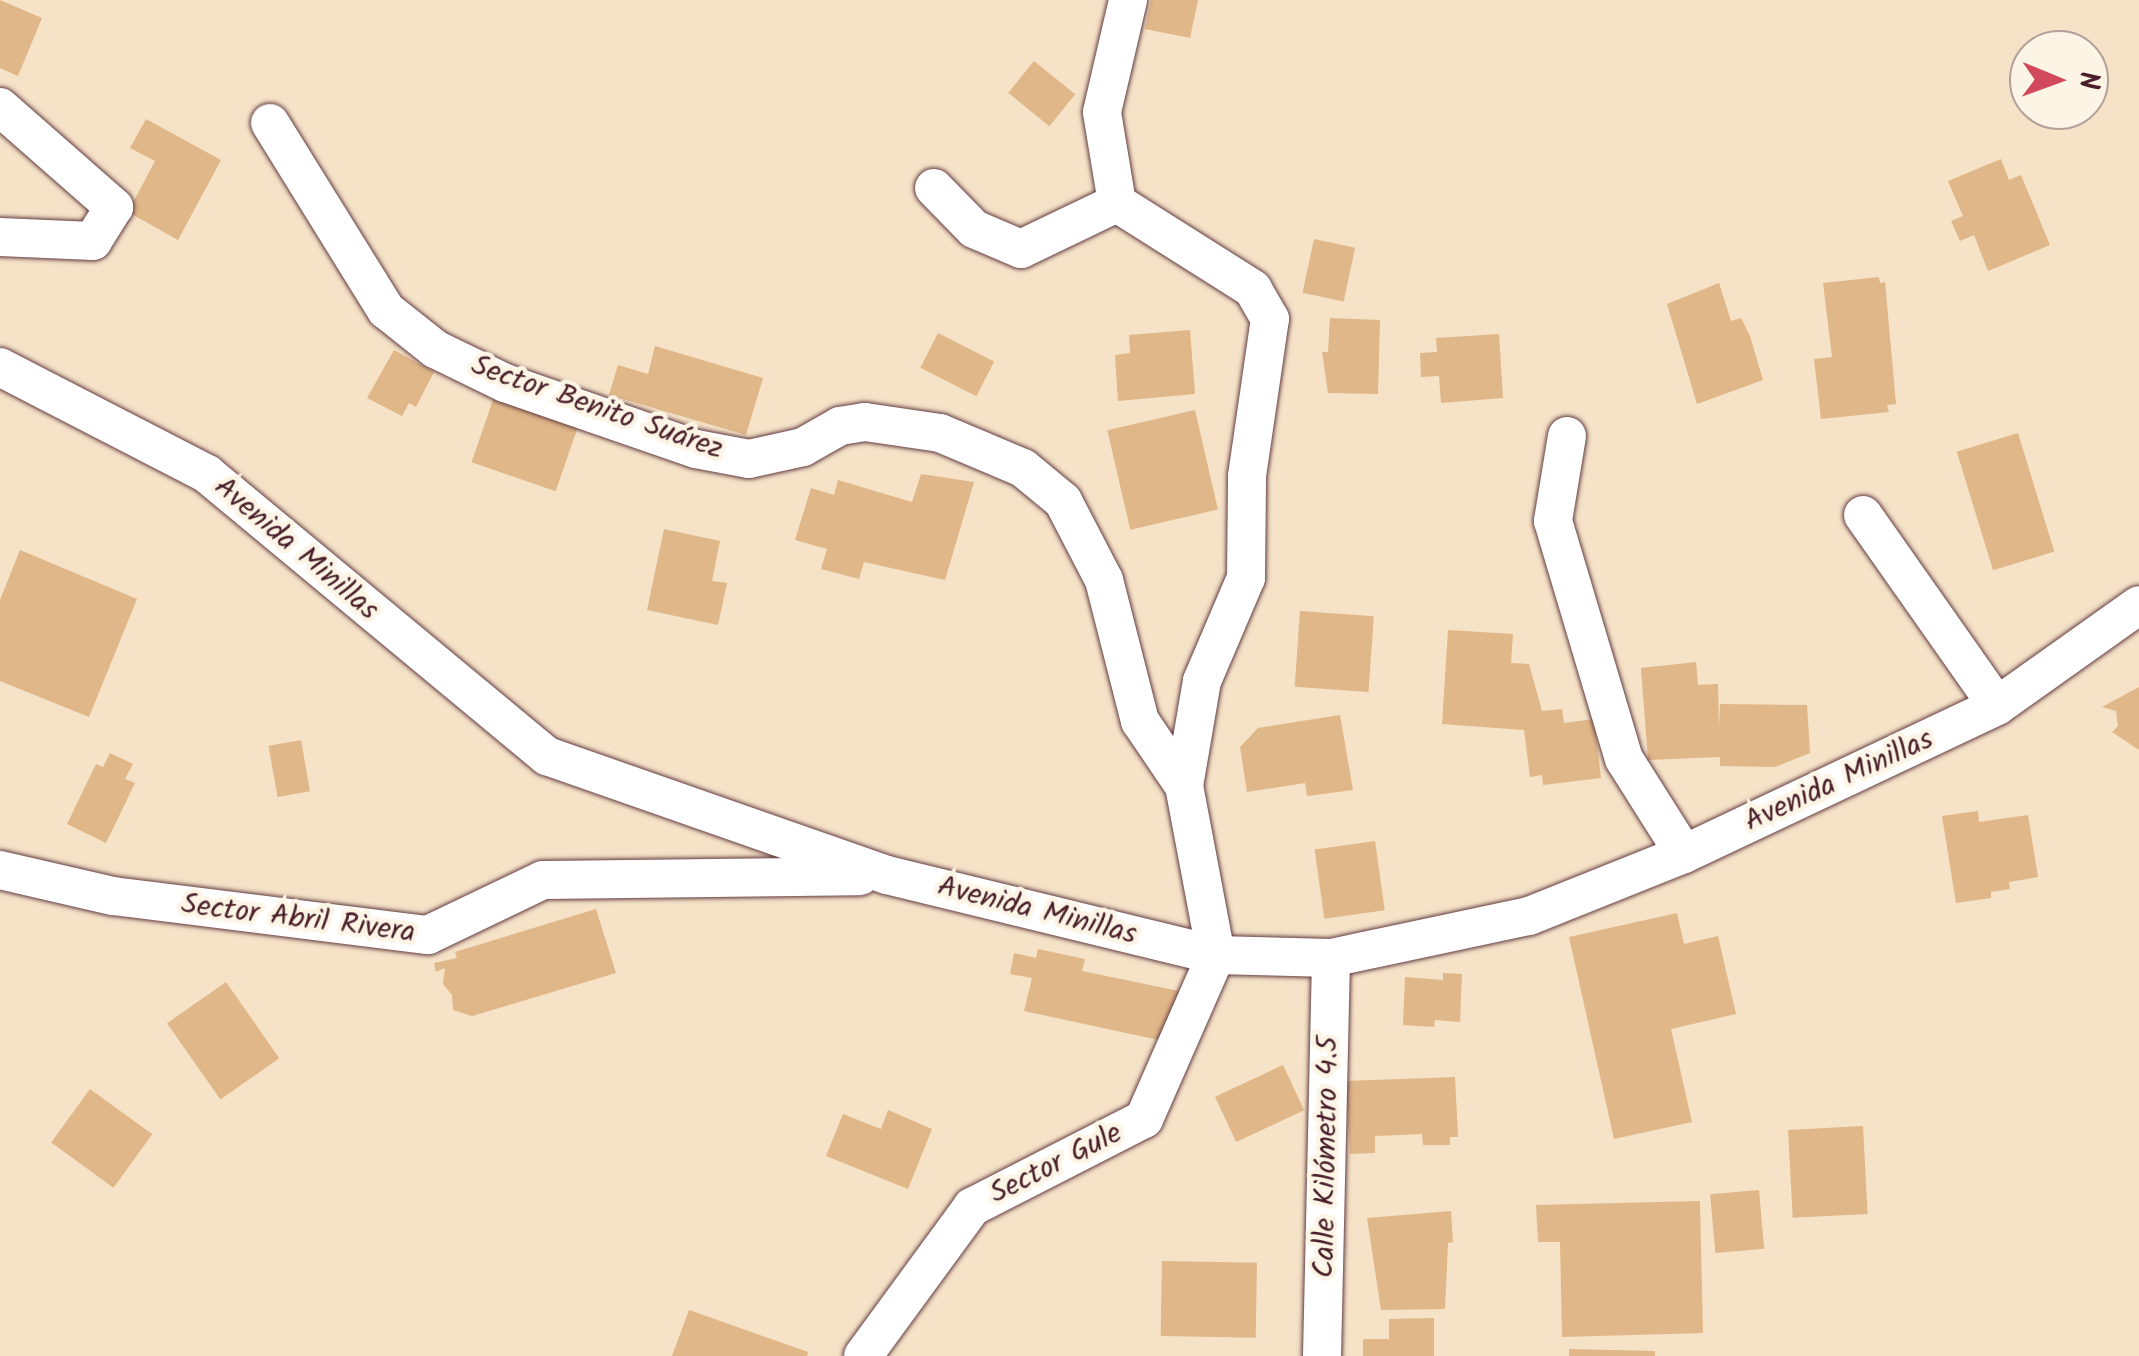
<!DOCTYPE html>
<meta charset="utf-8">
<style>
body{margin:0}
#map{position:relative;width:2139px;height:1356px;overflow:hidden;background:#f5e2c7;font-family:Kalam,sans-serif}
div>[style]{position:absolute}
.building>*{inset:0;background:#dfb788;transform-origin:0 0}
.roads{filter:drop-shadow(0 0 2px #643c42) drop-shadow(0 0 2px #643c42)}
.minor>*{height:38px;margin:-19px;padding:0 19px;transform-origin:19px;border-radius:19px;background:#fff}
span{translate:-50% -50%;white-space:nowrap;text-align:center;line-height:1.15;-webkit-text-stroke:9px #fcf5e5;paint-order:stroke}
.street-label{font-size:30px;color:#4a1f2b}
.north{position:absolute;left:2009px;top:30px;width:100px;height:100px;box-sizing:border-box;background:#fcf5e5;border:2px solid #b59f9b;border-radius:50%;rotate:91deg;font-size:28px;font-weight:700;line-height:40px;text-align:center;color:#4a1f2b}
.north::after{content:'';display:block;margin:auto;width:35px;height:45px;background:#d1495b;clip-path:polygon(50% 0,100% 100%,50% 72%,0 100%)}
</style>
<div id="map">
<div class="building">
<div style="clip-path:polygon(0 0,42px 18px,18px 76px,0 68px)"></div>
<div style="clip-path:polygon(1151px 0,1198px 0,1190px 38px,1145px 29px)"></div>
<div style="left:1034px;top:61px;width:53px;height:41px;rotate:39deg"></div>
<div style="clip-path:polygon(146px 119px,221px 160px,178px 240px,128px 212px,155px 161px,130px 148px)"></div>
<div style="clip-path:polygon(2001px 159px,2009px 180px,2021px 175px,2050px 245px,1988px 271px,1974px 235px,1960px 241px,1951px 221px,1963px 216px,1948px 181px)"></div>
<div style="left:1314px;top:239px;width:42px;height:55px;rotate:12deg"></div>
<div style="clip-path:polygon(1879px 277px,1880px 283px,1885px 282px,1896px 404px,1887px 405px,1889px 412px,1821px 419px,1814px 359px,1832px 357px,1823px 283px)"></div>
<div style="clip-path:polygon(1719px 283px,1731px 321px,1741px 318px,1750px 336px,1763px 380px,1697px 404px,1667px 304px)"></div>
<div style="clip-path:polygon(1330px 318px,1380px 320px,1378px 394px,1328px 393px,1322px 352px,1328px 352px)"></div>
<div style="clip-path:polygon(1190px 330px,1195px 394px,1118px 401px,1115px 355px,1130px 353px,1129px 335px)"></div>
<div style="left:938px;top:333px;width:63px;height:39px;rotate:27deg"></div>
<div style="clip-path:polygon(1499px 334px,1503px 398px,1441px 403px,1439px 376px,1421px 377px,1420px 353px,1437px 352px,1436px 338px)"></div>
<div style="clip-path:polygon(655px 346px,763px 378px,746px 435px,609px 395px,618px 365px,648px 374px)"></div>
<div style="clip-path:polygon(394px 350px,434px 372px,416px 407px,409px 403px,402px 416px,367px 398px)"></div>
<div style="left:494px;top:397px;width:89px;height:69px;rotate:19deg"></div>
<div style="left:1195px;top:410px;width:102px;height:90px;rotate:77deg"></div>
<div style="left:2018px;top:433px;width:124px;height:64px;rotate:73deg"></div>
<div style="clip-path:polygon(921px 474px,974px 482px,945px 580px,864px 562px,859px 579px,821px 569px,827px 549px,795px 540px,811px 488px,834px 495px,838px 480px,912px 502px)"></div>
<div style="clip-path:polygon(664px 529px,720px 541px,712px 581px,727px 583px,718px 625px,647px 610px)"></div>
<div style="clip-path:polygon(20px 550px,137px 599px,89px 717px,0 681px,0 600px)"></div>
<div style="left:1300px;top:611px;width:74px;height:76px;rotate:4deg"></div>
<div style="clip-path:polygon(1448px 630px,1513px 634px,1511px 663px,1529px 664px,1542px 711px,1562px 709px,1564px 723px,1594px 719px,1601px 778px,1543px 785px,1542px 775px,1530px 777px,1524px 730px,1442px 724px)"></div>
<div style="clip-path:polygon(1696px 662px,1698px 685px,1718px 684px,1719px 729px,1720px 704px,1807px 705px,1810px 753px,1775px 767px,1720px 766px,1720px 757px,1648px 760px,1641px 668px)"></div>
<div style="clip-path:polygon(2139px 687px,2139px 750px,2112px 732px,2118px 726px,2116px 711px,2102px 707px)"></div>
<div style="clip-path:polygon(1340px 715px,1353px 790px,1307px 796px,1305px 783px,1247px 792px,1240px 747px,1258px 728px)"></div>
<div style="left:301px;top:740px;width:52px;height:33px;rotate:80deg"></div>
<div style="clip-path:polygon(110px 753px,133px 764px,125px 779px,135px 783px,106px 843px,67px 824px,96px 764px,103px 767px)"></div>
<div style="clip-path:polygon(1978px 811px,1979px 822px,2028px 815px,2038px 877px,2009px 882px,2010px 889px,1991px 892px,1991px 898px,1956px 903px,1942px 816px)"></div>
<div style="left:1375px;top:841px;width:70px;height:61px;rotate:82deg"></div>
<div style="clip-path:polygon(596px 909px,616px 973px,472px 1016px,453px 1010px,452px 995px,443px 984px,445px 968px,436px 972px,434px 963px,457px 958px,455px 952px)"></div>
<div style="clip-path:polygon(1677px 913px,1684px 944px,1718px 936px,1736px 1014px,1671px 1029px,1692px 1122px,1614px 1139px,1569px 937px)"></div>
<div style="clip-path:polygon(1038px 949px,1085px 959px,1082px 971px,1179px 991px,1168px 1042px,1024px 1011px,1032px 978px,1010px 974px,1014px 953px,1036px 958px)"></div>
<div style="clip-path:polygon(1443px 973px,1462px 974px,1460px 1022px,1435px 1020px,1434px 1027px,1403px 1025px,1405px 977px,1443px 980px)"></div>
<div style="left:226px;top:982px;width:93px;height:72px;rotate:55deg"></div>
<div style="left:1283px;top:1065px;width:50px;height:75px;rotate:65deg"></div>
<div style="clip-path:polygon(1455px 1077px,1458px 1137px,1450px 1137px,1450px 1145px,1423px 1145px,1422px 1134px,1375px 1136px,1375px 1153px,1350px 1154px,1346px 1081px)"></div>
<div style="left:90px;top:1089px;width:77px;height:66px;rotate:36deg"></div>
<div style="clip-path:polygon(888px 1110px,932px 1129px,908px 1189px,826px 1156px,843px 1114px,881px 1129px)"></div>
<div style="left:1863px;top:1126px;width:88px;height:75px;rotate:87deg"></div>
<div style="left:1759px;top:1190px;width:59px;height:49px;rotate:85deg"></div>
<div style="clip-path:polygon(1700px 1201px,1703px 1333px,1562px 1337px,1560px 1242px,1538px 1242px,1536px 1205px)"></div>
<div style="clip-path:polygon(1451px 1211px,1453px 1242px,1448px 1243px,1445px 1309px,1381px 1310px,1367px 1218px)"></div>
<div style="left:1162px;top:1261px;width:95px;height:75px;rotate:1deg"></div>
<div style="clip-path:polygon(689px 1310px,808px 1352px,807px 1356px,672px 1356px)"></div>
<div style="clip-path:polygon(1434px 1318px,1434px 1356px,1363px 1356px,1363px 1339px,1389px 1339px,1389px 1319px)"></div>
<div style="clip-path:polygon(1569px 1349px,1655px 1351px,1655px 1356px,1569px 1356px)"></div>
</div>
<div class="roads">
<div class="minor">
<div style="left:0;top:107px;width:152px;rotate:41.3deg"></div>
<div style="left:114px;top:207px;width:40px;rotate:122deg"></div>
<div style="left:93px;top:241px;width:93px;rotate:-177.5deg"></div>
<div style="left:270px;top:123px;width:220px;rotate:58.2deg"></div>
<div style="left:386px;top:310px;width:63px;rotate:38.5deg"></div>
<div style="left:435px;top:349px;width:78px;rotate:25.9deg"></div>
<div style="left:505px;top:383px;width:202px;rotate:19.1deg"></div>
<div style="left:696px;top:449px;width:54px;rotate:10.7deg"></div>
<div style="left:749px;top:459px;width:55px;rotate:-12.5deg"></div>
<div style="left:803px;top:447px;width:43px;rotate:-29.6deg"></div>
<div style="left:840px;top:426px;width:25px;rotate:-9deg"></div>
<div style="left:865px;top:422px;width:76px;rotate:8.3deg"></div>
<div style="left:940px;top:433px;width:90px;rotate:22.9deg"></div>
<div style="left:1023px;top:468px;width:52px;rotate:39.5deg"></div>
<div style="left:1063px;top:501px;width:89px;rotate:62.6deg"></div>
<div style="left:1104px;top:580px;width:146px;rotate:75.7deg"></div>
<div style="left:1140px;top:721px;width:78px;rotate:55.9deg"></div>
<div style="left:934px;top:188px;width:57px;rotate:45.7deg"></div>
<div style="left:974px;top:229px;width:51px;rotate:23.1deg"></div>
<div style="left:1021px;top:249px;width:106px;rotate:-25.6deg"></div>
<div style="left:0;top:367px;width:233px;rotate:27.3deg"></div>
<div style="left:207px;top:474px;width:442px;rotate:39.7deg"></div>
<div style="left:547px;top:756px;width:360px;rotate:19.3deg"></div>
<div style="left:887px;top:875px;width:339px;rotate:13.7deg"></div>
<div style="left:1216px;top:955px;width:115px;rotate:1.5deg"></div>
<div style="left:1331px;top:958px;width:202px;rotate:-12deg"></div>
<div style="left:1529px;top:916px;width:167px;rotate:-21.8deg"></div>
<div style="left:1684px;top:854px;width:346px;rotate:-25.3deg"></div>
<div style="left:1997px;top:706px;width:174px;rotate:-35.4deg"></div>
<div style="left:1567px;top:436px;width:86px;rotate:99.4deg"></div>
<div style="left:1553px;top:521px;width:248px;rotate:73.4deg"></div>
<div style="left:1624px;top:759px;width:112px;rotate:57.7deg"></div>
<div style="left:1863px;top:515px;width:233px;rotate:54.9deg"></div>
<div style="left:0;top:870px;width:116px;rotate:13deg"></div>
<div style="left:113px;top:896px;width:317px;rotate:7.1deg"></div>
<div style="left:428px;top:935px;width:127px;rotate:-25.6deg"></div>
<div style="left:543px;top:880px;width:317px;rotate:-0.7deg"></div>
<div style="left:863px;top:1356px;width:185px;rotate:-53.8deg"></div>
<div style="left:972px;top:1207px;width:193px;rotate:-27.1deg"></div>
<div style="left:1144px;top:1119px;width:179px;rotate:-66.3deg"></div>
<div style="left:1216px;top:955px;width:172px;rotate:-100.7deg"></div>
<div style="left:1184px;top:786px;width:107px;rotate:-80.3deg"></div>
<div style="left:1202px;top:681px;width:112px;rotate:-66.9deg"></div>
<div style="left:1246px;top:578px;width:102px;rotate:-89.4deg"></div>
<div style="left:1247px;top:476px;width:159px;rotate:-81.7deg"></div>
<div style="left:1270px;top:319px;width:34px;rotate:-120deg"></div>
<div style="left:1253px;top:289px;width:161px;rotate:-147.7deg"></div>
<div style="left:1117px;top:203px;width:92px;rotate:-99.4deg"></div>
<div style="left:1102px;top:112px;width:115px;rotate:-76.9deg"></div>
<div style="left:1322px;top:1356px;width:398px;rotate:-88.7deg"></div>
</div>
</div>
<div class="street-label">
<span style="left:597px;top:408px;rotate:19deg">Sector Benito Suárez</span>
<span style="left:296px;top:549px;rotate:40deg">Avenida Minillas</span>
<span style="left:1839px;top:781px;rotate:-25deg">Avenida Minillas</span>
<span style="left:1037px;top:911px;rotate:14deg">Avenida Minillas</span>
<span style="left:298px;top:919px;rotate:7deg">Sector Abril Rivera</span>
<span style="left:1327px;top:1157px;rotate:-89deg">Calle Kilómetro 4.5</span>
<span style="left:1056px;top:1164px;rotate:-27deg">Sector Gule</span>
</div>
<div class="north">N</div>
</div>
